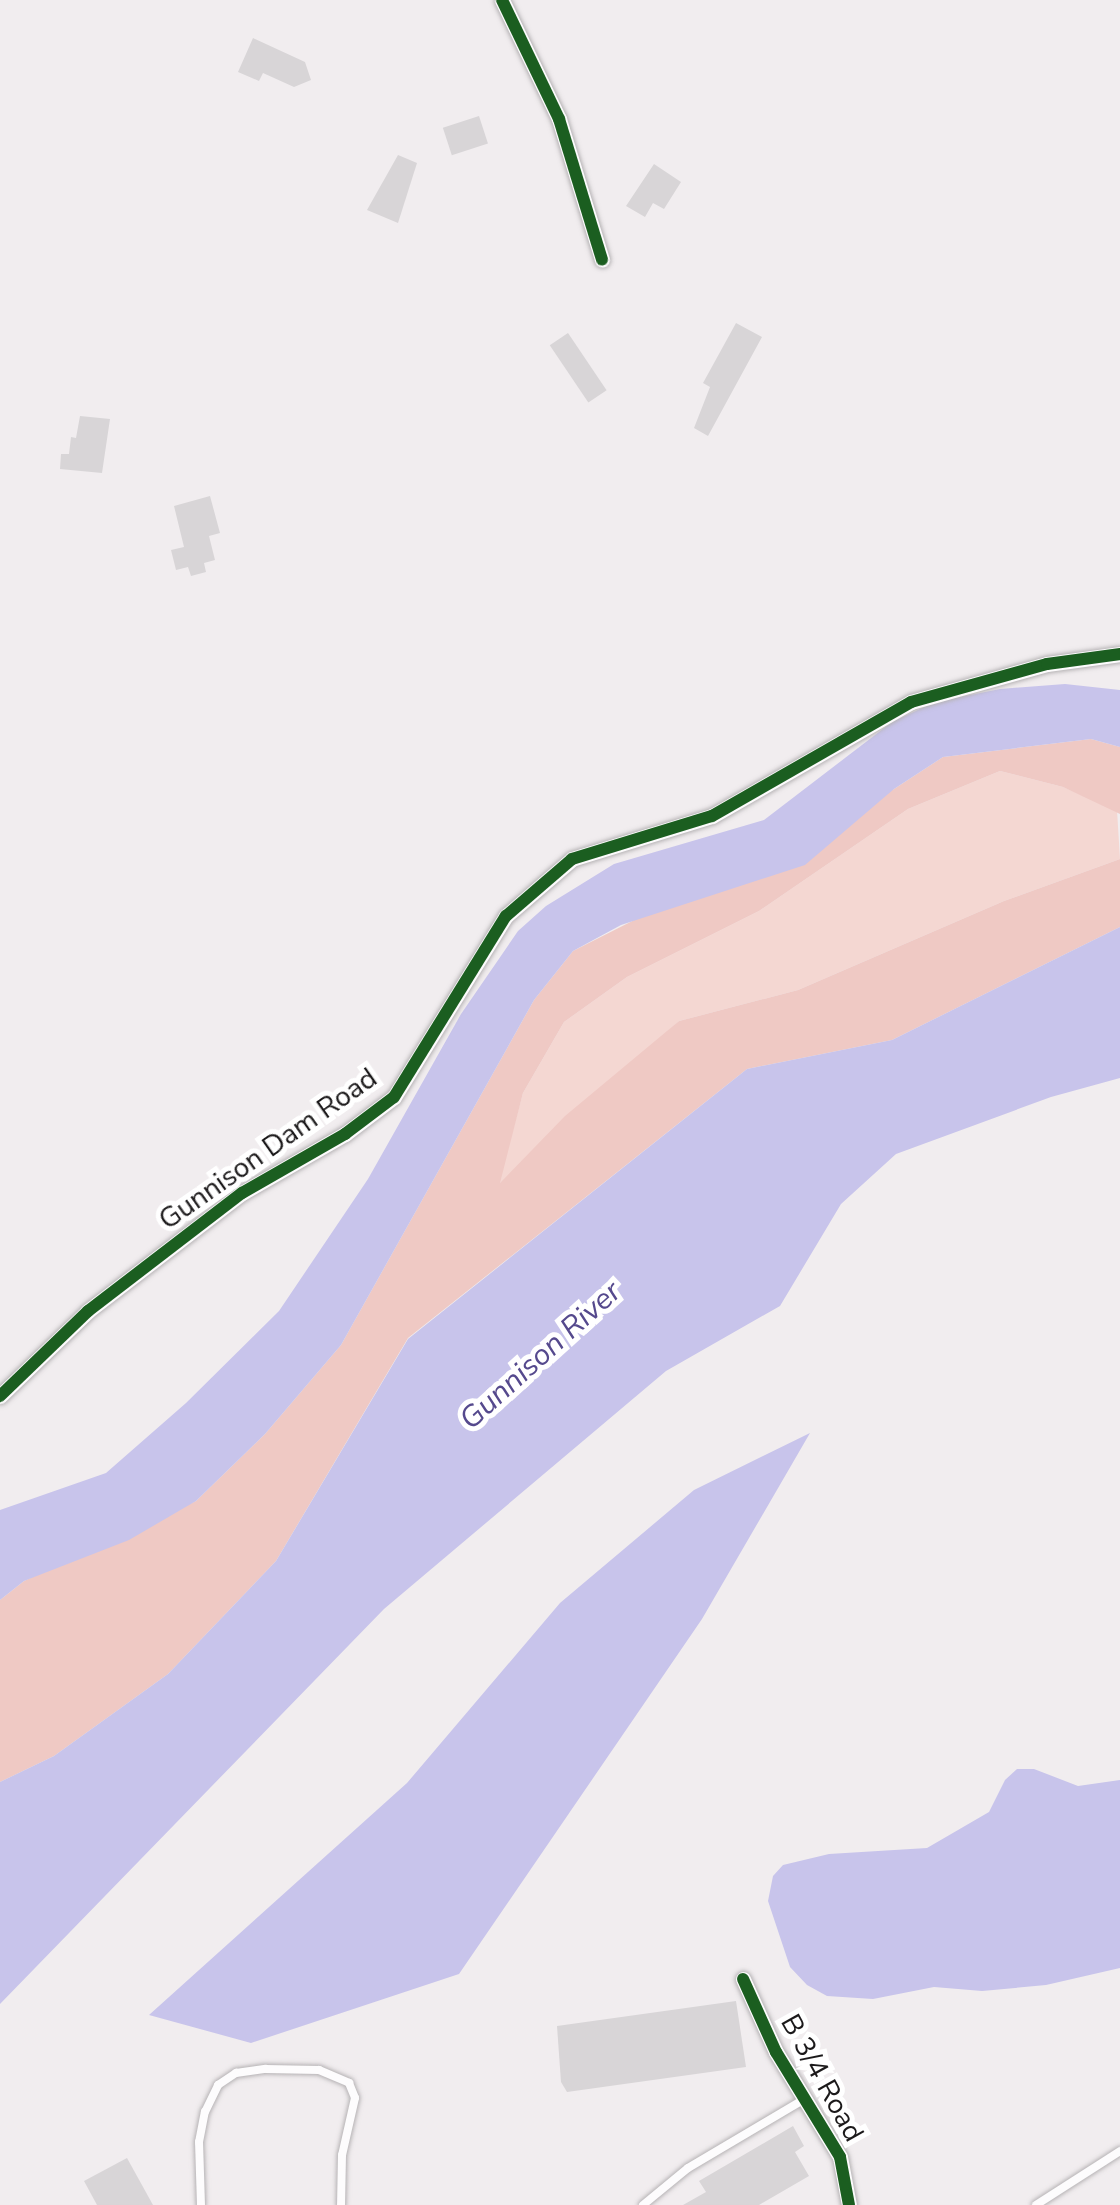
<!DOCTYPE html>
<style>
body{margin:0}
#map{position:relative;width:1120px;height:2205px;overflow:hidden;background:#f1edef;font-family:"Nunito Sans",sans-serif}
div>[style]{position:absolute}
.green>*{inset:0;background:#f4d7d2}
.forest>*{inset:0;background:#efc9c4}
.water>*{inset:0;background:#c8c4eb}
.building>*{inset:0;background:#d8d5d7;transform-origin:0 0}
.roads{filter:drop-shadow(0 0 2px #b6b3b5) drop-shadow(0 0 2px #b6b3b5)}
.service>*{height:8px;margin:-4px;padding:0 4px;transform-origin:4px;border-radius:4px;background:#fdfcfd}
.minor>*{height:15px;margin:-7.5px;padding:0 7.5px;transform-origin:7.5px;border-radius:7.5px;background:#fdfcfd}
.cycleway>*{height:12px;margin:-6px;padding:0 6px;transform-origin:6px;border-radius:6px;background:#1b5e20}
span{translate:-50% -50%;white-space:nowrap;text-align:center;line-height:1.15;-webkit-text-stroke:10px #fff;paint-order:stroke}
.street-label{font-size:28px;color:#1b191a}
.water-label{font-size:30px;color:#55498d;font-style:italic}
</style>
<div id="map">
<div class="green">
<div style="clip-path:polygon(1000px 771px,1063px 787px,1117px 810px,1120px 859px,1004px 901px,798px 990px,679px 1021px,498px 1185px,523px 1093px,564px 1022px,627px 977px,759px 911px,908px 809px)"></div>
</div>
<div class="forest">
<div style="clip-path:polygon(1091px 739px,1120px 747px,1120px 814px,1063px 787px,1000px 771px,908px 809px,759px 911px,627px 977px,564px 1022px,523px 1093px,500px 1183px,565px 1116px,679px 1021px,798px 990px,1004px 901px,1120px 859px,1120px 927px,892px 1040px,747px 1069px,408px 1338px,276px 1561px,168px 1674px,54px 1756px,0 1782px,0 1600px,24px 1581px,196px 1501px,265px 1434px,341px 1345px,534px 1000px,573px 951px,894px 789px,943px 757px)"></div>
</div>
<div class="water">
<div style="clip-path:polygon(1065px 684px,1120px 690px,1120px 747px,1091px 739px,943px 757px,894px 789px,805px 865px,621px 925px,573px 951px,534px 1000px,341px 1345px,265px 1434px,196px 1501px,129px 1540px,24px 1581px,0 1600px,0 1510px,106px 1473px,186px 1403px,279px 1311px,368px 1179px,461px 1014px,518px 931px,546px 906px,614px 864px,764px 820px,892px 722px,935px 702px,1000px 689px)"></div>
<div style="clip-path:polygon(1120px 927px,1120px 1078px,1051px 1097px,896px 1154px,841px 1204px,780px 1306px,666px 1371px,384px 1609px,0 2004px,0 1782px,54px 1756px,168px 1674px,276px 1561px,408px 1339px,747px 1069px,892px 1040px)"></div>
<div style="clip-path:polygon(810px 1433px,702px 1619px,459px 1974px,251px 2043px,149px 2015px,407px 1783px,560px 1603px,694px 1490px)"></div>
<div style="clip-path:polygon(1017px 1769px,1034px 1769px,1078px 1786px,1120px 1780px,1120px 1968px,1046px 1985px,982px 1991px,934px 1987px,873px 1999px,827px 1996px,807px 1985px,790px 1967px,768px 1901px,773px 1876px,783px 1865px,829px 1854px,927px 1848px,989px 1812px,1005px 1780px)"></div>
</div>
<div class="building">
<div style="clip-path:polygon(253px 38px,305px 62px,311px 80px,294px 87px,263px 73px,259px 81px,238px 72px)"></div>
<div style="left:479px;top:116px;width:29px;height:38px;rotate:72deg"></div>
<div style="clip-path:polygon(398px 155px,417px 163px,398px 223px,367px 210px)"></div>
<div style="clip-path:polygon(654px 164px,681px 182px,664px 209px,653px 203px,645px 217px,626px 206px)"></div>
<div style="clip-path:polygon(736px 323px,762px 337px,708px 436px,694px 428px,710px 387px,703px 383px)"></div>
<div style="left:568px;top:333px;width:69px;height:22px;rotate:56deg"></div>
<div style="clip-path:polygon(80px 416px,110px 419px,102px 473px,60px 469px,61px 454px,69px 454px,71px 437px,76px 438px)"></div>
<div style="clip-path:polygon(210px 496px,220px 533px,209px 536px,215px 560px,204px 563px,206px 572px,191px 576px,188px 567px,176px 570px,171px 550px,184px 547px,174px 506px)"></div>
<div style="clip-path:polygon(736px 2001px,746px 2067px,567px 2092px,561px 2082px,557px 2026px)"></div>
<div style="clip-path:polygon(793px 2126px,804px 2146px,795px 2152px,809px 2176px,759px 2205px,683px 2205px,706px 2192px,699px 2181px)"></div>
<div style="clip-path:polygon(127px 2158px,153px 2205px,97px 2205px,84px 2181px)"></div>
</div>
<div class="roads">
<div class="service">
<div style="left:201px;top:2205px;width:63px;rotate:-91.8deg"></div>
<div style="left:199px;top:2142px;width:31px;rotate:-79deg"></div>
<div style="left:205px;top:2112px;width:30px;rotate:-64deg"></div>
<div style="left:218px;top:2085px;width:22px;rotate:-34deg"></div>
<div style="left:236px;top:2073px;width:30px;rotate:-8deg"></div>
<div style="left:266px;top:2069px;width:53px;rotate:1.1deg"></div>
<div style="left:319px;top:2070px;width:33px;rotate:23deg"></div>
<div style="left:349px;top:2083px;width:16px;rotate:68deg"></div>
<div style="left:355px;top:2098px;width:58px;rotate:102.8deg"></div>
<div style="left:342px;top:2155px;width:50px;rotate:91.1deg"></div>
<div style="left:643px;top:2205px;width:58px;rotate:-39.4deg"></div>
<div style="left:688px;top:2168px;width:134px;rotate:-30.6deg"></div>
<div style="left:1036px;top:2205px;width:100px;rotate:-32.7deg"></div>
</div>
<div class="minor">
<div style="left:502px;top:0;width:132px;rotate:64.4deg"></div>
<div style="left:559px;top:119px;width:147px;rotate:73deg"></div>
<div style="left:0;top:1396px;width:122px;rotate:-44deg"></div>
<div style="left:88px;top:1311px;width:194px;rotate:-37.5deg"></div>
<div style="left:242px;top:1193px;width:119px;rotate:-29.8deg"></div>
<div style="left:345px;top:1134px;width:61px;rotate:-37.1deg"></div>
<div style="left:394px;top:1097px;width:213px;rotate:-58.3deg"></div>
<div style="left:506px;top:916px;width:87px;rotate:-40.8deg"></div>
<div style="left:572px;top:859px;width:146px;rotate:-17.1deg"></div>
<div style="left:712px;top:816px;width:229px;rotate:-29.8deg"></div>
<div style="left:911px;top:702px;width:141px;rotate:-15.6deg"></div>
<div style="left:1047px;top:664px;width:74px;rotate:-7.8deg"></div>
<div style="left:743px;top:1979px;width:80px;rotate:65.7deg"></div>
<div style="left:776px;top:2052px;width:123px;rotate:58.6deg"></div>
<div style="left:840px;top:2157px;width:49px;rotate:79.4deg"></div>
</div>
</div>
<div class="cycleway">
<div style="left:502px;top:0;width:132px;rotate:64.4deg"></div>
<div style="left:559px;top:119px;width:147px;rotate:73deg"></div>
<div style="left:0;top:1396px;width:122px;rotate:-44deg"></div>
<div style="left:88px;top:1311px;width:194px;rotate:-37.5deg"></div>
<div style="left:242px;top:1193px;width:119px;rotate:-29.8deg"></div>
<div style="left:345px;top:1134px;width:61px;rotate:-37.1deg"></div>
<div style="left:394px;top:1097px;width:213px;rotate:-58.3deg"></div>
<div style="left:506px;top:916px;width:87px;rotate:-40.8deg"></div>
<div style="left:572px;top:859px;width:146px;rotate:-17.1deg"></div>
<div style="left:712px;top:816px;width:229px;rotate:-29.8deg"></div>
<div style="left:911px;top:702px;width:141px;rotate:-15.6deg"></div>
<div style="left:1047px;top:664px;width:74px;rotate:-7.8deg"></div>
<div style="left:743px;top:1979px;width:80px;rotate:65.7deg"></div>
<div style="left:776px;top:2052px;width:123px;rotate:58.6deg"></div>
<div style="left:840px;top:2157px;width:49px;rotate:79.4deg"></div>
</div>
<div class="street-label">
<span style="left:268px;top:1149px;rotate:-35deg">Gunnison Dam Road</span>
<span style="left:822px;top:2078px;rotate:61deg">B 3/4 Road</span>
</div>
<div class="water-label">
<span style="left:541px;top:1356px;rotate:-42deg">Gunnison River</span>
</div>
</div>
